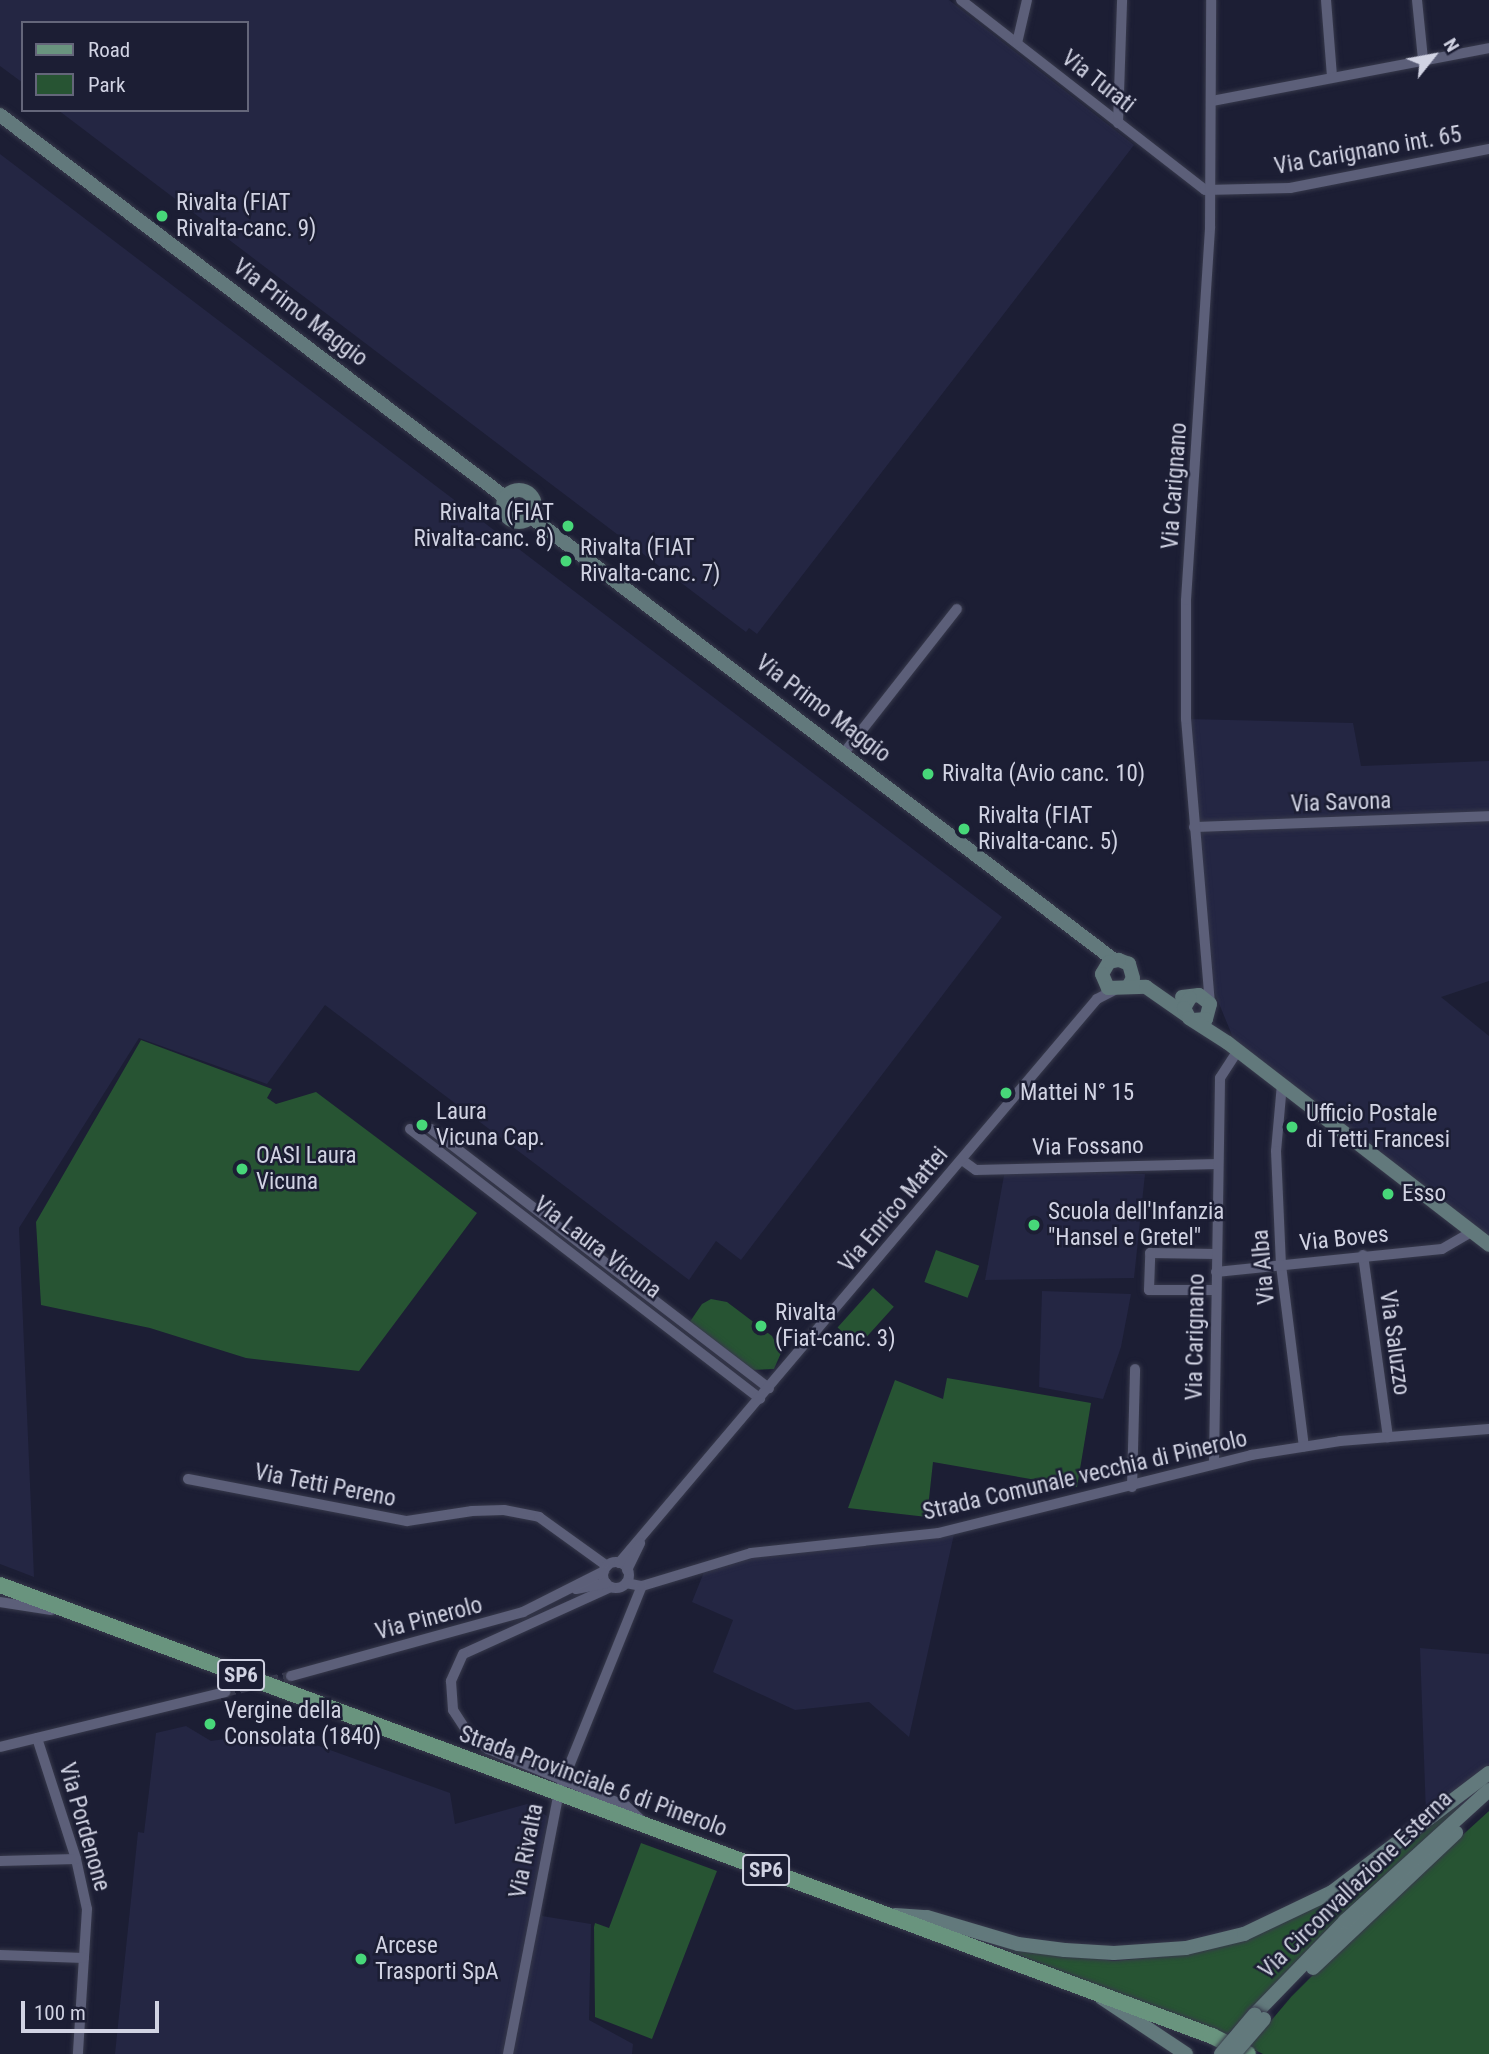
<!DOCTYPE html>
<meta charset="utf-8">
<style>
body{margin:0}
#map{position:relative;width:1489px;height:2054px;overflow:hidden;background:#1c1e34;font-family:"Roboto Condensed",sans-serif}
div>[style]{position:absolute}
.built>*{inset:0;background:#242643}
.green>*{inset:0;background:#275433;transform-origin:0 0}
.minor-tunnel>*{height:10px;margin-top:-5px;transform-origin:0;background:repeating-linear-gradient(90deg,#37394e 0 10px,transparent 0 15px)}
.roads{filter:drop-shadow(0 0 2px #37394b) drop-shadow(0 0 2px #37394b)}
.minor>*{height:10px;margin:-5px;padding:0 5px;transform-origin:5px;border-radius:5px;background:#5c5f79}
.minor>.ring{margin:-5px;padding:0;box-sizing:content-box;background:none;border:10px solid #5c5f79;border-radius:50%}
.secondary>*{height:14px;margin:-7px;padding:0 7px;transform-origin:7px;border-radius:7px;background:#62797c}
.secondary>.ring{margin:-7px;padding:0;box-sizing:content-box;background:none;border:14px solid #62797c;border-radius:50%}
.primary>*{height:16px;margin:-8px;padding:0 8px;transform-origin:8px;border-radius:8px;background:#69947e}
.bridges{filter:drop-shadow(0 0 2px #37394b) drop-shadow(0 0 2px #37394b)}
.secondary-bridge>*{height:14px;margin:-7px;padding:0 7px;transform-origin:7px;border-radius:7px;background:#62797c}
.dots>*{width:19px;height:19px;translate:-50% -50%;box-sizing:border-box;border:4px solid #1c1e34;border-radius:50%}
span{translate:-50% -50%;white-space:nowrap;text-align:center;line-height:1.15;-webkit-text-stroke:5px #1c1e34;paint-order:stroke}
.shield-label span{padding:2px 5px;background:#1c1e34;border:2px solid;border-radius:5px;-webkit-text-stroke-width:0}
.shield-label{font-size:21px;color:#d1d3e3;font-weight:700}
.street-label{font-size:23px;color:#d1d3e3}
.poi-label{font-size:23px;color:#d1d3e3}
.left{translate:0 -50%;text-align:left}
.right{translate:-100% -50%;text-align:right}
.legend{position:absolute;left:21px;top:21px;width:228px;height:91px;box-sizing:border-box;background:#1c1e34;border:2px solid #64667a;margin:0;padding:9px 12px;list-style:none;font-size:21px;color:#d1d3e3}
.legend li{display:flex;align-items:center;gap:14px;height:35px}
.legend b{width:35px;border:2px solid #64667a}
.north{position:absolute;left:1398px;top:21px;width:70px;height:70px;-webkit-text-stroke:5px #1c1e34;paint-order:stroke;rotate:59deg;font-size:19px;font-weight:700;line-height:28px;text-align:center;color:#d1d3e3}
.north::after{content:'';display:block;margin:auto;width:24px;height:32px;background:#d1d3e3;clip-path:polygon(50% 0,100% 100%,50% 72%,0 100%)}
.scale{position:absolute;left:21px;top:2001px;width:138px;height:32px;box-sizing:border-box;border:4px solid #d1d3e3;border-top:0;padding-left:9px;font-size:21px;line-height:24px;white-space:nowrap;color:#d1d3e3;-webkit-text-stroke:5px #1c1e34;paint-order:stroke}
</style>
<div id="map">
<div class="built">
<div style="clip-path:polygon(0 0,949px 0,1134px 145px,757px 634px,749px 628px,746px 632px,58px 110px,247px 110px,247px 23px,23px 23px,23px 83px,0 66px)"></div>
<div style="clip-path:polygon(0 154px,1002px 917px,741px 1260px,716px 1241px,689px 1280px,325px 1005px,267px 1084px,139px 1038px,19px 1228px,34px 1577px,0 1564px)"></div>
<div style="clip-path:polygon(1186px 719px,1353px 723px,1361px 766px,1489px 761px,1489px 981px,1441px 997px,1489px 1036px,1489px 1244px,1238px 1050px,1207px 974px)"></div>
<div style="clip-path:polygon(1005px 1170px,1145px 1174px,1134px 1278px,985px 1280px)"></div>
<div style="clip-path:polygon(1042px 1291px,1131px 1294px,1121px 1347px,1103px 1399px,1039px 1387px)"></div>
<div style="clip-path:polygon(954px 1534px,909px 1737px,869px 1702px,795px 1710px,713px 1672px,733px 1620px,692px 1602px,706px 1567px,750px 1557px)"></div>
<div style="clip-path:polygon(1420px 1648px,1489px 1654px,1489px 1765px,1426px 1814px)"></div>
<div style="clip-path:polygon(186px 1726px,211px 1741px,277px 1731px,450px 1793px,455px 1824px,527px 1804px,547px 1816px,542px 1916px,591px 1924px,589px 2020px,633px 2044px,632px 2054px,115px 2054px,138px 1832px,144px 1833px,156px 1733px)"></div>
</div>
<div class="green">
<div style="clip-path:polygon(141px 1040px,272px 1089px,267px 1098px,276px 1104px,316px 1092px,477px 1213px,359px 1371px,246px 1358px,150px 1328px,41px 1305px,36px 1222px)"></div>
<div style="left:936px;top:1250px;width:46px;height:34px;rotate:20deg"></div>
<div style="left:873px;top:1288px;width:28px;height:53px;rotate:42deg"></div>
<div style="clip-path:polygon(711px 1299px,727px 1302px,772px 1336px,781px 1353px,774px 1369px,750px 1370px,689px 1323px,702px 1304px)"></div>
<div style="clip-path:polygon(947px 1378px,1091px 1403px,1077px 1487px,933px 1462px,927px 1517px,848px 1508px,895px 1380px,943px 1399px)"></div>
<div style="clip-path:polygon(1457px 1802px,1460px 1807px,1340px 1916px,1227px 2035px,993px 1945px,1114px 1961px,1187px 1954px,1246px 1940px,1335px 1897px)"></div>
<div style="clip-path:polygon(1489px 1811px,1489px 2054px,1263px 2054px,1249px 2047px,1291px 1997px,1355px 1933px)"></div>
<div style="clip-path:polygon(641px 1843px,717px 1871px,652px 2039px,595px 2017px,594px 1927px,595px 1923px,609px 1928px)"></div>
</div>
<div class="minor-tunnel">
<div style="left:225px;top:1692px;width:68px;rotate:-13.6deg"></div>
</div>
<div class="roads">
<div class="minor">
<div style="left:961px;top:0;width:309px;rotate:37.9deg"></div>
<div style="left:1205px;top:190px;width:85px;rotate:-1.3deg"></div>
<div style="left:1290px;top:188px;width:203px;rotate:-11.1deg"></div>
<div style="left:1326px;top:0;width:77px;rotate:85.5deg"></div>
<div style="left:1417px;top:0;width:59px;rotate:84.2deg"></div>
<div style="left:1017px;top:43px;width:44px;rotate:-76.9deg"></div>
<div style="left:1212px;top:101px;width:282px;rotate:-10.8deg"></div>
<div style="left:1118px;top:123px;width:123px;rotate:-88.1deg"></div>
<div style="left:844px;top:753px;width:183px;rotate:-51.9deg"></div>
<div style="left:1194px;top:827px;width:295px;rotate:-2.1deg"></div>
<div style="left:1210px;top:1004px;width:286px;rotate:-94.8deg"></div>
<div style="left:1186px;top:719px;width:119px;rotate:-90deg"></div>
<div style="left:1186px;top:600px;width:374px;rotate:-86.3deg"></div>
<div style="left:1210px;top:227px;width:227px;rotate:-89.7deg"></div>
<div style="left:1282px;top:1084px;width:67px;rotate:95.1deg"></div>
<div style="left:1276px;top:1151px;width:114px;rotate:87.5deg"></div>
<div style="left:1281px;top:1265px;width:183px;rotate:82.8deg"></div>
<div style="left:410px;top:1129px;width:442px;rotate:37.6deg"></div>
<div style="left:431px;top:1129px;width:426px;rotate:37.5deg"></div>
<div style="left:962px;top:1160px;width:17px;rotate:36deg"></div>
<div style="left:976px;top:1170px;width:242px;rotate:-1.4deg"></div>
<div style="left:1363px;top:1255px;width:184px;rotate:82.2deg"></div>
<div style="left:1216px;top:1272px;width:227px;rotate:-5.8deg"></div>
<div style="left:1442px;top:1249px;width:34px;rotate:-30deg"></div>
<div style="left:1216px;top:1290px;width:67px;rotate:180deg"></div>
<div style="left:1149px;top:1290px;width:37px;rotate:-88deg"></div>
<div style="left:1150px;top:1253px;width:66px;rotate:0.9deg"></div>
<div style="left:1214px;top:1462px;width:384px;rotate:-89.1deg"></div>
<div style="left:1220px;top:1078px;width:33px;rotate:-57deg"></div>
<div style="left:188px;top:1479px;width:223px;rotate:10.9deg"></div>
<div style="left:407px;top:1521px;width:66px;rotate:-8.7deg"></div>
<div style="left:472px;top:1511px;width:32px;rotate:-2deg"></div>
<div style="left:504px;top:1510px;width:36px;rotate:11deg"></div>
<div style="left:539px;top:1517px;width:84px;rotate:35.8deg"></div>
<div style="left:1132px;top:1487px;width:118px;rotate:-88.5deg"></div>
<div class="ring" style="left:603px;top:1562px;width:16px;height:16px"></div>
<div style="left:619px;top:1563px;width:739px;rotate:-49.72deg"></div>
<div style="left:1097px;top:999px;width:18px;rotate:-27deg"></div>
<div style="left:627px;top:1570px;width:30px;rotate:-64deg"></div>
<div style="left:626px;top:1583px;width:16px;rotate:11deg"></div>
<div style="left:642px;top:1586px;width:114px;rotate:-16.8deg"></div>
<div style="left:751px;top:1553px;width:189px;rotate:-6.1deg"></div>
<div style="left:939px;top:1533px;width:322px;rotate:-14deg"></div>
<div style="left:1251px;top:1455px;width:90px;rotate:-8.9deg"></div>
<div style="left:1340px;top:1441px;width:149px;rotate:-4.6deg"></div>
<div style="left:611px;top:1587px;width:162px;rotate:155.6deg"></div>
<div style="left:463px;top:1654px;width:30px;rotate:114deg"></div>
<div style="left:451px;top:1681px;width:29px;rotate:86deg"></div>
<div style="left:453px;top:1710px;width:27px;rotate:57deg"></div>
<div style="left:468px;top:1733px;width:26px;rotate:39deg"></div>
<div style="left:488px;top:1749px;width:149px;rotate:22.4deg"></div>
<div style="left:626px;top:1806px;width:19px;rotate:43deg"></div>
<div style="left:576px;top:1589px;width:31px;rotate:-11deg"></div>
<div style="left:0;top:1602px;width:52px;rotate:8.9deg"></div>
<div style="left:291px;top:1676px;width:241px;rotate:-15.4deg"></div>
<div style="left:523px;top:1612px;width:91px;rotate:-26.8deg"></div>
<div style="left:37px;top:1738px;width:127px;rotate:72.1deg"></div>
<div style="left:76px;top:1859px;width:51px;rotate:77.6deg"></div>
<div style="left:87px;top:1909px;width:145px;rotate:93.6deg"></div>
<div style="left:0;top:1747px;width:232px;rotate:-13.7deg"></div>
<div style="left:0;top:1861px;width:76px;rotate:-1.5deg"></div>
<div style="left:0;top:1955px;width:84px;rotate:2deg"></div>
<div style="left:508px;top:2054px;width:268px;rotate:-79deg"></div>
<div style="left:559px;top:1791px;width:221px;rotate:-68deg"></div>
</div>
<div class="secondary">
<div style="left:0;top:115px;width:635px;rotate:37.12deg"></div>
<div class="ring" style="left:503px;top:490px;width:18px;height:18px"></div>
<div style="left:531px;top:517px;width:732px;rotate:37.23deg"></div>
<div style="left:1128px;top:987px;width:10px;rotate:-61deg"></div>
<div style="left:1133px;top:978px;width:15px;rotate:-106deg"></div>
<div style="left:1129px;top:964px;width:11px;rotate:-158deg"></div>
<div style="left:1119px;top:960px;width:10px;rotate:169deg"></div>
<div style="left:1109px;top:962px;width:14px;rotate:120deg"></div>
<div style="left:1102px;top:974px;width:15px;rotate:67deg"></div>
<div style="left:1108px;top:988px;width:38px;rotate:-2deg"></div>
<div style="left:1146px;top:987px;width:49px;rotate:35deg"></div>
<div style="left:1182px;top:997px;width:17px;rotate:-7deg"></div>
<div style="left:1199px;top:995px;width:14px;rotate:39deg"></div>
<div style="left:1210px;top:1004px;width:16px;rotate:105deg"></div>
<div style="left:1206px;top:1019px;width:13px;rotate:176deg"></div>
<div style="left:1190px;top:998px;width:12px;rotate:121deg"></div>
<div style="left:1184px;top:1008px;width:11px;rotate:63deg"></div>
<div style="left:1189px;top:1018px;width:46px;rotate:32.7deg"></div>
<div style="left:1228px;top:1043px;width:330px;rotate:37.7deg"></div>
<div style="left:895px;top:1915px;width:32px;rotate:4deg"></div>
<div style="left:927px;top:1917px;width:95px;rotate:16.5deg"></div>
<div style="left:1018px;top:1944px;width:47px;rotate:7.3deg"></div>
<div style="left:1065px;top:1950px;width:49px;rotate:3.5deg"></div>
<div style="left:1114px;top:1953px;width:72px;rotate:-4deg"></div>
<div style="left:1186px;top:1948px;width:60px;rotate:-13.6deg"></div>
<div style="left:1244px;top:1934px;width:98px;rotate:-25.5deg"></div>
<div style="left:1332px;top:1892px;width:197px;rotate:-37.2deg"></div>
<div style="left:1313px;top:1968px;width:197px;rotate:-43.4deg"></div>
<div style="left:1102px;top:1998px;width:101px;rotate:33.7deg"></div>
<div style="left:1255px;top:2014px;width:129px;rotate:-45.9deg"></div>
<div style="left:1345px;top:1921px;width:195px;rotate:-42.3deg"></div>
</div>
<div class="primary">
<div style="left:0;top:1585px;width:1293px;rotate:20.41deg"></div>
<div style="left:1212px;top:2036px;width:40px;rotate:26.6deg"></div>
</div>
</div>
<div class="bridges">
<div class="secondary-bridge">
<div style="left:1221px;top:2054px;width:52px;rotate:-49.6deg"></div>
<div style="left:1234px;top:2054px;width:46px;rotate:-49.4deg"></div>
</div>
</div>
<div class="dots">
<div style="left:162px;top:216px;background:#47d779"></div>
<div style="left:568px;top:526px;background:#47d779"></div>
<div style="left:566px;top:561px;background:#47d779"></div>
<div style="left:928px;top:774px;background:#47d779"></div>
<div style="left:964px;top:829px;background:#47d779"></div>
<div style="left:1006px;top:1093px;background:#47d779"></div>
<div style="left:422px;top:1125px;background:#47d779"></div>
<div style="left:1292px;top:1127px;background:#47d779"></div>
<div style="left:242px;top:1169px;background:#47d779"></div>
<div style="left:1388px;top:1194px;background:#47d779"></div>
<div style="left:1034px;top:1225px;background:#47d779"></div>
<div style="left:761px;top:1326px;background:#47d779"></div>
<div style="left:210px;top:1724px;background:#47d779"></div>
<div style="left:361px;top:1959px;background:#47d779"></div>
</div>
<div class="shield-label">
<span style="left:241px;top:1675px">SP6</span>
<span style="left:766px;top:1870px">SP6</span>
</div>
<div class="street-label">
<span style="left:1098px;top:82px;rotate:38deg">Via Turati</span>
<span style="left:1368px;top:151px;rotate:-10deg">Via Carignano int. 65</span>
<span style="left:300px;top:313px;rotate:37deg">Via Primo Maggio</span>
<span style="left:1175px;top:486px;rotate:-86deg">Via Carignano</span>
<span style="left:823px;top:709px;rotate:37deg">Via Primo Maggio</span>
<span style="left:1341px;top:803px;rotate:-2deg">Via Savona</span>
<span style="left:1088px;top:1147px;rotate:-1deg">Via Fossano</span>
<span style="left:894px;top:1210px;rotate:-50deg">Via Enrico Mattei</span>
<span style="left:1344px;top:1239px;rotate:-6deg">Via Boves</span>
<span style="left:597px;top:1248px;rotate:37deg">Via Laura Vicuna</span>
<span style="left:1264px;top:1267px;rotate:-95deg">Via Alba</span>
<span style="left:1196px;top:1337px;rotate:-89deg">Via Carignano</span>
<span style="left:1394px;top:1343px;rotate:82deg">Via Saluzzo</span>
<span style="left:1085px;top:1476px;rotate:-13deg">Strada Comunale vecchia di Pinerolo</span>
<span style="left:325px;top:1486px;rotate:11deg">Via Tetti Pereno</span>
<span style="left:429px;top:1619px;rotate:-15deg">Via Pinerolo</span>
<span style="left:593px;top:1782px;rotate:20deg">Strada Provinciale 6 di Pinerolo</span>
<span style="left:84px;top:1827px;rotate:74deg">Via Pordenone</span>
<span style="left:527px;top:1851px;rotate:-79deg">Via Rivalta</span>
<span style="left:1356px;top:1885px;rotate:-44deg">Via Circonvallazione Esterna</span>
</div>
<div class="poi-label">
<span class="left" style="left:176px;top:216px">Rivalta (FIAT<br>Rivalta-canc. 9)</span>
<span class="right" style="left:554px;top:526px">Rivalta (FIAT<br>Rivalta-canc. 8)</span>
<span class="left" style="left:580px;top:561px">Rivalta (FIAT<br>Rivalta-canc. 7)</span>
<span class="left" style="left:942px;top:774px">Rivalta (Avio canc. 10)</span>
<span class="left" style="left:978px;top:829px">Rivalta (FIAT<br>Rivalta-canc. 5)</span>
<span class="left" style="left:1020px;top:1093px">Mattei N° 15</span>
<span class="left" style="left:436px;top:1125px">Laura<br>Vicuna Cap.</span>
<span class="left" style="left:1306px;top:1127px">Ufficio Postale<br>di Tetti Francesi</span>
<span class="left" style="left:256px;top:1169px">OASI Laura<br>Vicuna</span>
<span class="left" style="left:1402px;top:1194px">Esso</span>
<span class="left" style="left:1048px;top:1225px">Scuola dell'Infanzia<br>"Hansel e Gretel"</span>
<span class="left" style="left:775px;top:1326px">Rivalta<br>(Fiat-canc. 3)</span>
<span class="left" style="left:224px;top:1724px">Vergine della<br>Consolata (1840)</span>
<span class="left" style="left:375px;top:1959px">Arcese<br>Trasporti SpA</span>
</div>
<ul class="legend">
<li><b style="height:9px;background:#69947e"></b>Road</li>
<li><b style="height:19px;background:#275433"></b>Park</li>
</ul>
<div class="north">N</div>
<div class="scale">100 m</div>
</div>
